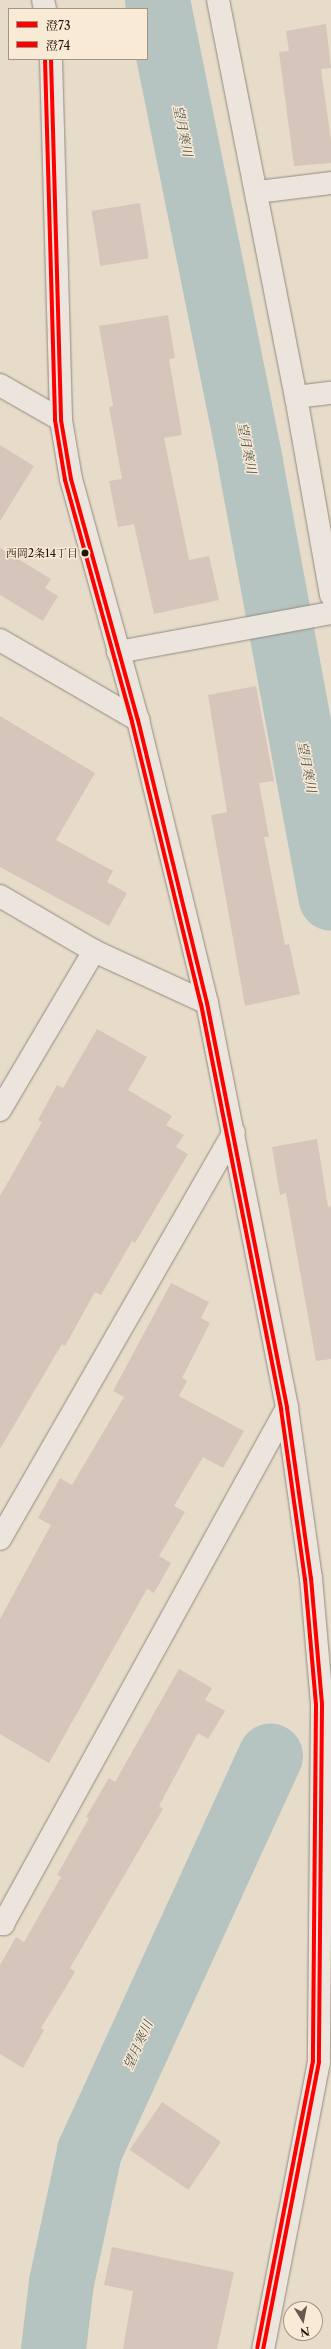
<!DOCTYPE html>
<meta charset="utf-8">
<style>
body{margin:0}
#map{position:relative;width:331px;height:2349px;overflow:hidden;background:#e7dcca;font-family:"Libre Caslon Text","Noto Serif JP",serif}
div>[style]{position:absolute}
.river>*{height:65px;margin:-32.5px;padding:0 32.5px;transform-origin:32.5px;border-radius:32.5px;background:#b5c4c0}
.building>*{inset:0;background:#d6c5ba;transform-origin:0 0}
.roads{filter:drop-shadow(0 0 1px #928a7f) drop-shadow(0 0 1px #928a7f)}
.minor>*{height:22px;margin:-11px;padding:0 11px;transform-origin:11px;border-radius:11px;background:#ebe5dd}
.bus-1>*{height:4px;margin:-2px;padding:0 2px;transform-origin:2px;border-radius:2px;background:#f00}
.bus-2>*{height:4px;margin:-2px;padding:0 2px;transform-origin:2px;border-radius:2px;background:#f00}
.dots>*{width:11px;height:11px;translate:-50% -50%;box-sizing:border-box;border:2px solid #f8ead4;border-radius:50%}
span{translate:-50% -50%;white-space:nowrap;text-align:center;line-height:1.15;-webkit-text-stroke:3px #f8ead4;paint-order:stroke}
.bus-label{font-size:11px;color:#23140c}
.right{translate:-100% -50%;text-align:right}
.water-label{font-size:13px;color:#4e4e49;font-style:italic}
.legend{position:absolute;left:8px;top:8px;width:140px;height:52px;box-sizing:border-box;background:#f8ead4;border:1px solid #a39484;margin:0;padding:5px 7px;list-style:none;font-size:12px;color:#23140c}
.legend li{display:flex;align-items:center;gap:8px;height:20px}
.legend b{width:20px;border:1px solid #a39484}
.north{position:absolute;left:283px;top:2301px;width:40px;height:40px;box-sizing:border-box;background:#f8ead4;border:1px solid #a39484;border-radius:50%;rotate:170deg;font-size:11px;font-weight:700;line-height:16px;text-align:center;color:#23140c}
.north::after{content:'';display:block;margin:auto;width:14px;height:18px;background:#685a4e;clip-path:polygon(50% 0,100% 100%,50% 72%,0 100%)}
</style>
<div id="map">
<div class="river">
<div style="left:157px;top:0;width:472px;rotate:78.6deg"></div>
<div style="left:250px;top:463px;width:442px;rotate:79.5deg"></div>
<div style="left:53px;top:2349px;width:67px;rotate:-83.2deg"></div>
<div style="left:61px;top:2282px;width:134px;rotate:-77.9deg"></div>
<div style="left:89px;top:2151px;width:435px;rotate:-65.4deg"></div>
</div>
<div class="building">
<div style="clip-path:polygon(326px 24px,331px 68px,321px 69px,331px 141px,331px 163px,294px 166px,279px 52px,289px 51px,286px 31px)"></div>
<div style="left:140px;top:203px;width:56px;height:49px;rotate:81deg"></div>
<div style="clip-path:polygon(168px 315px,175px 358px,169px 359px,182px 435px,164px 438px,189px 560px,209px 556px,219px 600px,154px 614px,134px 524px,118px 527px,109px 481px,122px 479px,109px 407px,113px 406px,99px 326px)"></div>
<div style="clip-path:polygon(0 445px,34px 466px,0 521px)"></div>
<div style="clip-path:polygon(0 548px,51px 579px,45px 588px,58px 596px,43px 621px,0 595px)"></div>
<div style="clip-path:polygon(256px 686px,274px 781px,259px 783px,269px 837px,264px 837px,285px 945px,289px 944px,300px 994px,245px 1006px,211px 815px,227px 812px,208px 695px)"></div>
<div style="clip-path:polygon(0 716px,95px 773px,56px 840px,113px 871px,107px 882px,127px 893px,109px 926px,0 867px)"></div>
<div style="clip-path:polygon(97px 1029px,147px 1057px,128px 1090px,172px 1116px,166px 1125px,184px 1135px,176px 1147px,188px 1154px,135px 1243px,132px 1241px,101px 1295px,95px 1292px,65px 1346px,62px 1344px,0 1449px,0 1196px,42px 1122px,38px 1120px,57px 1085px,63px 1088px)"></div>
<div style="clip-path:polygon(317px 1139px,328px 1207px,331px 1206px,331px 1359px,316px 1361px,286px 1193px,280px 1195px,272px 1147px)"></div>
<div style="clip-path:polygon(171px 1283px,209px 1302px,201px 1318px,210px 1323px,182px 1378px,187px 1381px,179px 1396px,244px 1431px,223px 1468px,203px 1457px,174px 1506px,185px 1512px,159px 1556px,171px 1563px,154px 1593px,147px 1589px,49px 1763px,0 1734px,0 1619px,51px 1525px,38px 1518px,60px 1478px,72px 1485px,124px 1397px,113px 1391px)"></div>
<div style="clip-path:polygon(179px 1669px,212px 1688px,205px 1700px,225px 1711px,208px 1739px,198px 1733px,159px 1806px,163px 1809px,70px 1968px,75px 1972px,41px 2028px,44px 2030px,23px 2068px,0 2054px,0 1965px,16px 1937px,24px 1942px,61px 1877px,57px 1875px,89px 1818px,86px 1817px,109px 1778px,115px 1782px)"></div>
<div style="left:162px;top:2102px;width:71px;height:58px;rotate:34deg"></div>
<div style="clip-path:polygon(112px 2247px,234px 2272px,217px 2349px,123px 2349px,133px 2291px,104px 2285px)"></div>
</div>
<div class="roads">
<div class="minor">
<div style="left:43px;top:0;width:9px;rotate:77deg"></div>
<div style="left:218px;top:0;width:405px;rotate:78.9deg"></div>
<div style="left:296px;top:397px;width:201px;rotate:80deg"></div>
<div style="left:51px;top:59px;width:361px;rotate:88.4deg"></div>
<div style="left:61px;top:420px;width:60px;rotate:80.4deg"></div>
<div style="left:71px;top:479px;width:250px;rotate:74.5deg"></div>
<div style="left:138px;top:720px;width:291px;rotate:76.3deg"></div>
<div style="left:207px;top:1003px;width:413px;rotate:78.8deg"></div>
<div style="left:287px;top:1408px;width:172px;rotate:82deg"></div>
<div style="left:311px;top:1578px;width:126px;rotate:85deg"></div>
<div style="left:322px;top:1704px;width:358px;rotate:90.5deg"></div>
<div style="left:319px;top:2062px;width:292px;rotate:101deg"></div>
<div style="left:257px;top:192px;width:75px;rotate:-6.9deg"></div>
<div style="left:0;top:385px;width:70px;rotate:29.8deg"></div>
<div style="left:296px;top:397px;width:35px;rotate:-7deg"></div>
<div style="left:0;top:640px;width:160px;rotate:30.1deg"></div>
<div style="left:118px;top:652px;width:217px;rotate:-10.4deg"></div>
<div style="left:0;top:896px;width:109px;rotate:30.3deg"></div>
<div style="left:94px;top:951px;width:124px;rotate:24.7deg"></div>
<div style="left:0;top:1110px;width:185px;rotate:-59.4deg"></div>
<div style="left:0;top:1539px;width:469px;rotate:-60.1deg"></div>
<div style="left:0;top:1922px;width:4px;rotate:34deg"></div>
<div style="left:3px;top:1924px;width:589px;rotate:-61.17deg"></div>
</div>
</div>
<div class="bus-1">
<div style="left:51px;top:59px;width:361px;rotate:88.4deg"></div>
<div style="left:61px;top:420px;width:60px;rotate:80.4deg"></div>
<div style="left:71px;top:479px;width:250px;rotate:74.5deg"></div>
<div style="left:138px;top:720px;width:291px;rotate:76.3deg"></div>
<div style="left:207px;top:1003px;width:413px;rotate:78.8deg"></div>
<div style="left:287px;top:1408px;width:172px;rotate:82deg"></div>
<div style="left:311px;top:1578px;width:126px;rotate:85deg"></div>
<div style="left:322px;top:1704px;width:358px;rotate:90.5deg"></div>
<div style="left:319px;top:2062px;width:292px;rotate:101deg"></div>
</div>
<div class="bus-2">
<div style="left:45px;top:59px;width:361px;rotate:88.4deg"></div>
<div style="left:55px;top:420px;width:61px;rotate:80.5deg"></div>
<div style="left:65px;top:480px;width:251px;rotate:74.5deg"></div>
<div style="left:132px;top:722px;width:290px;rotate:76.3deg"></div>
<div style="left:201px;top:1004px;width:413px;rotate:78.8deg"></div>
<div style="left:281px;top:1409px;width:172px;rotate:82deg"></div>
<div style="left:305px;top:1579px;width:125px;rotate:85deg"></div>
<div style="left:316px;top:1704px;width:357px;rotate:90.5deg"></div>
<div style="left:313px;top:2061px;width:292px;rotate:101deg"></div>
</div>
<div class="dots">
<div style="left:85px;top:553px;background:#23140c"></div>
</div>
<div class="bus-label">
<span class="right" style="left:78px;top:553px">西岡2条14丁目</span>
</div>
<div class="water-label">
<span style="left:183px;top:131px;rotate:79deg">望月寒川</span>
<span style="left:247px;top:448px;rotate:79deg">望月寒川</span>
<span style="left:307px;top:767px;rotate:79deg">望月寒川</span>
<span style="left:138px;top:2045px;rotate:-66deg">望月寒川</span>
</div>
<ul class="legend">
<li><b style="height:5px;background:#f00"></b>澄73</li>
<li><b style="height:5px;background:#f00"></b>澄74</li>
</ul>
<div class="north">N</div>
</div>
